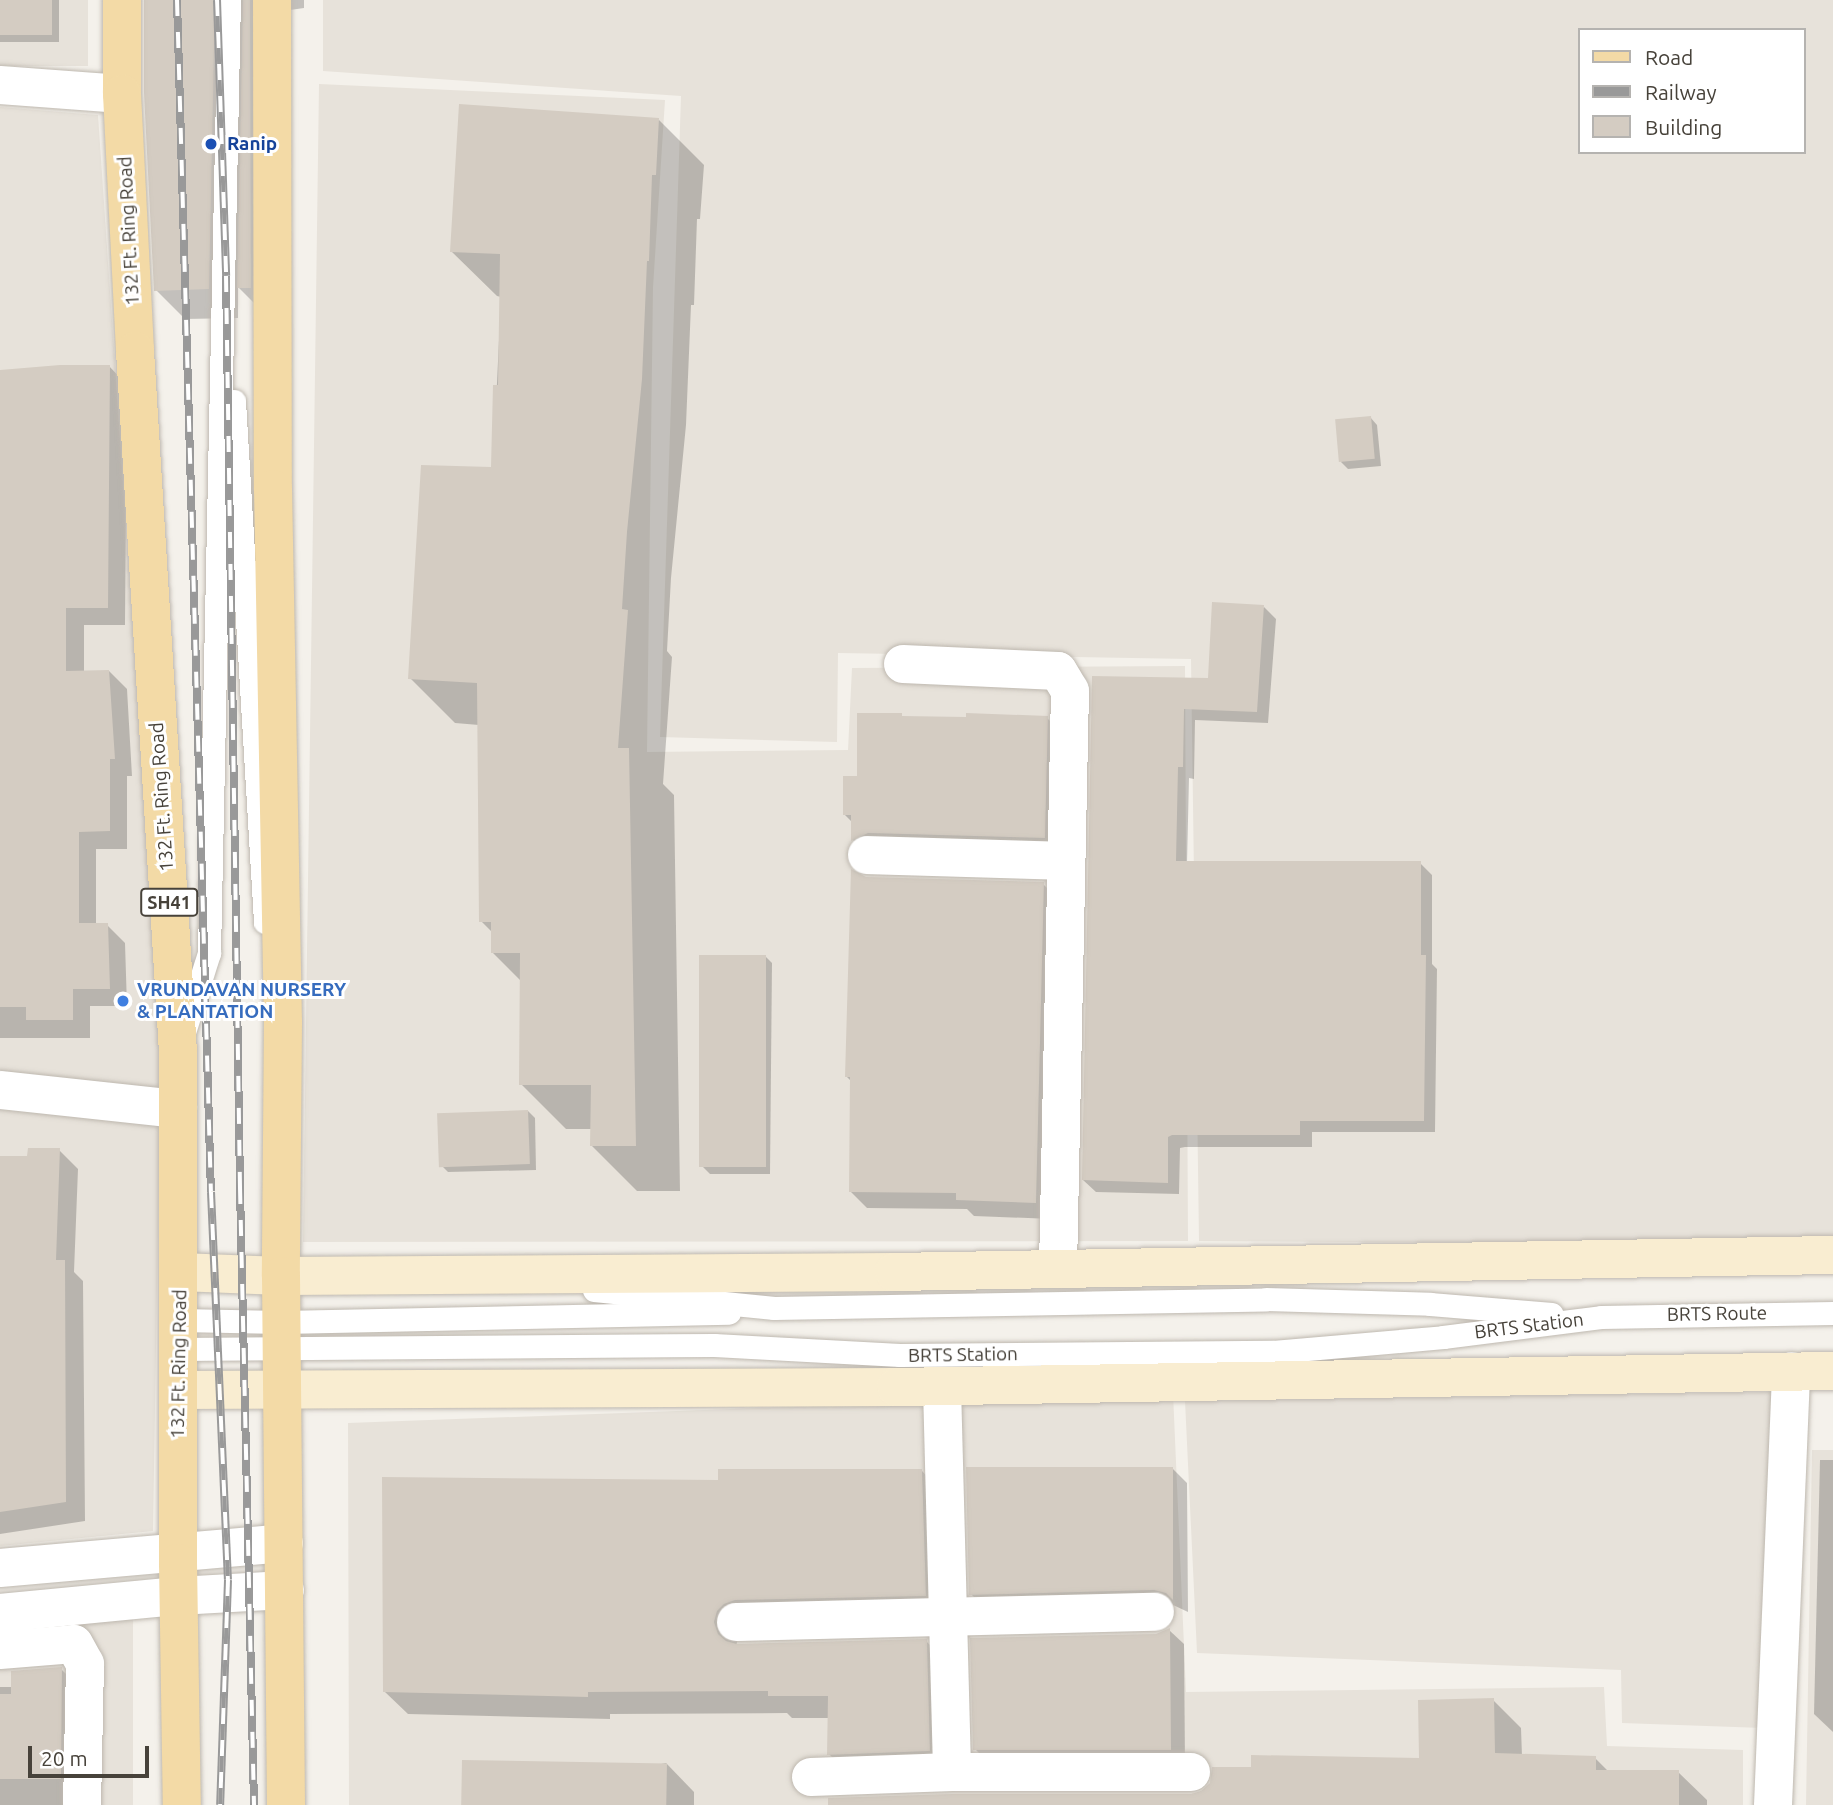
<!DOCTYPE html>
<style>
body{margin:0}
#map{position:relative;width:1833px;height:1805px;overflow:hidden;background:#f4f1eb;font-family:Ubuntu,sans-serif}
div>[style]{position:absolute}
.residential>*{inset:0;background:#e7e2da;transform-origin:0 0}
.shadow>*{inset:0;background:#0003;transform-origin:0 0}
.building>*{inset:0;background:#d4ccc2;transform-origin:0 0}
.roads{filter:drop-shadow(0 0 2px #beb8af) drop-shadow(0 0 2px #beb8af)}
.service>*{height:23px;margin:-11.5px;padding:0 11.5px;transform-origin:11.5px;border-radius:11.5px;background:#fff}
.minor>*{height:38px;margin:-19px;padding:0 19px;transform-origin:19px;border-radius:19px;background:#fff}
.tertiary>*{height:38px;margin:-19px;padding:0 19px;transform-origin:19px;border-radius:19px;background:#fff}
.secondary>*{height:38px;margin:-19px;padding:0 19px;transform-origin:19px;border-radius:19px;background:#f9edd1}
.primary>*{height:38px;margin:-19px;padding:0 19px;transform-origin:19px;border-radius:19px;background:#f3daa6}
.rail>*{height:8px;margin-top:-4px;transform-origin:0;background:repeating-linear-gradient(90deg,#fff 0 16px,#999 0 32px);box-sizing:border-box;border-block:2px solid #999}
.dots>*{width:19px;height:19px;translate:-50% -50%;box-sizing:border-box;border:4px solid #fff;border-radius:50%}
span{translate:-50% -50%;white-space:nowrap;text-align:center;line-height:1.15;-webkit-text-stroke:6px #fff;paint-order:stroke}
.shield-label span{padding:2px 5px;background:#fff;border:2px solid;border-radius:5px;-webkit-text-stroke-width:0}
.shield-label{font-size:18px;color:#47423a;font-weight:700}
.transit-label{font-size:19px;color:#164399;font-weight:700}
.left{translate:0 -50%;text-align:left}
.street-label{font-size:19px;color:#47423a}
.shop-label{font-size:19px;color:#366cbe;font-weight:700}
.legend{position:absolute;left:1578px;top:28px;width:228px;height:126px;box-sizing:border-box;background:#fff;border:2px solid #b5b3b0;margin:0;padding:9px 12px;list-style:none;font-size:21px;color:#47423a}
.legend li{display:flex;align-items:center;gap:14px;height:35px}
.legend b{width:35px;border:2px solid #b5b3b0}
.scale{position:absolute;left:28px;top:1746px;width:121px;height:32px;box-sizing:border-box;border:4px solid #47423a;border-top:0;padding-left:9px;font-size:21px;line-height:24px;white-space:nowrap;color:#47423a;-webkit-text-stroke:5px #fff;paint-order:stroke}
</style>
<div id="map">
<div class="residential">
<div style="left:0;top:0;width:88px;height:66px"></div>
<div style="clip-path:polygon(evenodd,323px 0,1833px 0,1833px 1245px,1199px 1241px,1191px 659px,838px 653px,837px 742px,660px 737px,681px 96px,323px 71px,323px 0,1579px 30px,1803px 30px,1803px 152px,1579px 152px,1579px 30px)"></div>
<div style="clip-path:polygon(319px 84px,665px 100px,653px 288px,647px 752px,848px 750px,852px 668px,1185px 666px,1188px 1241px,303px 1242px)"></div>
<div style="clip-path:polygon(0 107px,98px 115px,161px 1040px,153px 1531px,0 1546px)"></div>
<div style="clip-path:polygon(1775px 1392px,1763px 1728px,1622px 1723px,1621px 1670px,1197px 1653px,1185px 1401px)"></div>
<div style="clip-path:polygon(1173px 1393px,1186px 1692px,1604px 1687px,1607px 1746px,1743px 1750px,1743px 1805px,349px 1805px,348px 1423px)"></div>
<div style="clip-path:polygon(1812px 1450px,1833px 1450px,1833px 1805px,1806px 1805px)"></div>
<div style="left:133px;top:1617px;width:188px;height:134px;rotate:90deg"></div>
</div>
<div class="shadow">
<div style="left:0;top:0;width:59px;height:42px"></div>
<div style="clip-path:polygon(146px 0,304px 0,304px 8px,290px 10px,268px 317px,238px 287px,238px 318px,185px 319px,156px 290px)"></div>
<div style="clip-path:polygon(659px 120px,704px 165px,700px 219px,697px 219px,694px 305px,691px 305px,686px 425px,671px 578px,667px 651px,672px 657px,663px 784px,674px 795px,680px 1191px,637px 1191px,592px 1146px,592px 1129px,566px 1129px,521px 1084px,521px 981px,493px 953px,493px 933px,481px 921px,479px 725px,455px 723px,410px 678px,493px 468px,501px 297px,497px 296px,452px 252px)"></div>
<div style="clip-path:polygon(109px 366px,127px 385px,125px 625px,84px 625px,84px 672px,109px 671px,127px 689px,132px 776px,127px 776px,127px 849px,96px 849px,96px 925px,107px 925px,125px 943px,127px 1006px,90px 1006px,90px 1038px,0 1038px,0 372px)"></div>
<div style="clip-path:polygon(1370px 417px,1377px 425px,1381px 466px,1348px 469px,1341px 462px)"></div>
<div style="clip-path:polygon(1264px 607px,1276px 619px,1268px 723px,1195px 720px,1194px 779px,1189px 778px,1187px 863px,1420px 863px,1432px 875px,1432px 964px,1437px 969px,1435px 1132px,1312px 1132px,1312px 1147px,1185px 1147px,1180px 1148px,1179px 1194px,1096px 1192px,1083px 1180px,1094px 677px,1210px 680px)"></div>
<div style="clip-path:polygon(901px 715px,904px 718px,1047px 718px,1063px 734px,1060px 854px,868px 856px,853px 840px,853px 823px,844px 814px,858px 778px)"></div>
<div style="clip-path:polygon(1043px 884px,1060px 901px,1052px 1219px,974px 1216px,967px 1209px,867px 1208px,850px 1191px,851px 1081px,846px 1076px)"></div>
<div style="clip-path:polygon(765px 956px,772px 963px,770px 1174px,710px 1174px,703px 1167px)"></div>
<div style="clip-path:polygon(528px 1111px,535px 1118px,536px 1170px,448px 1172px,441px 1165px)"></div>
<div style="clip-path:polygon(59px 1150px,78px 1169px,74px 1272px,83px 1281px,85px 1521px,0 1534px,0 1158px,29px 1158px)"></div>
<div style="clip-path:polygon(1820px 1460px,1833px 1460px,1833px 1732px,1814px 1714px)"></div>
<div style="clip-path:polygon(1172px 1468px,1187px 1483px,1188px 1612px,1171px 1604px,986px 1609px,971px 1594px)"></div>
<div style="clip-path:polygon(922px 1471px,944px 1494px,948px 1618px,739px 1634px,736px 1646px,926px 1641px,949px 1664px,952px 1773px,851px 1777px,829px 1754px,829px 1718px,792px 1718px,787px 1713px,610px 1714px,610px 1719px,408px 1714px,385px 1692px,720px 1482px)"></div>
<div style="clip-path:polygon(1169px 1630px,1184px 1644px,1185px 1764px,990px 1764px,975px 1749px)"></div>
<div style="clip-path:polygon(61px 1669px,83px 1691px,82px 1805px,0 1805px,0 1687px,13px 1687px)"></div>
<div style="clip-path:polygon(1493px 1700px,1521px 1728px,1522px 1756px,1595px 1758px,1609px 1772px,1678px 1772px,1707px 1800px,1707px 1805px,830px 1805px,1191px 1796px,1253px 1768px,1421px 1760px)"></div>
<div style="clip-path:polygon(666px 1763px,694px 1792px,694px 1805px,463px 1805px)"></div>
</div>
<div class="building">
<div style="left:0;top:0;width:52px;height:35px"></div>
<div style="clip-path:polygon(144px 0,215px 0,209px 289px,154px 291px,144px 93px)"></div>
<div style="clip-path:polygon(243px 0,250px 0,251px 288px,237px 288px)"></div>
<div style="clip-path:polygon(459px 104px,659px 118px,656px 175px,652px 175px,649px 261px,647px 261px,642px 379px,627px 532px,622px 609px,628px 610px,618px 748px,629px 748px,636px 1146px,590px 1146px,591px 1085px,519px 1085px,520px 953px,491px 953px,491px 922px,479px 922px,477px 683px,408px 679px,421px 465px,491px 467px,493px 385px,498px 385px,500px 254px,450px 252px)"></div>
<div style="clip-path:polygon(60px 365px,110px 365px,108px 608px,66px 608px,66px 671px,109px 670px,115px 759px,110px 759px,110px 831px,79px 832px,79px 923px,108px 923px,110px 989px,73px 989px,73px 1020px,26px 1020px,26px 1007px,0 1007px,0 370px)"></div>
<div style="left:1371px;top:416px;width:43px;height:36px;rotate:85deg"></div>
<div style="clip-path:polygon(1212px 602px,1264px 605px,1257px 712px,1184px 709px,1183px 767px,1178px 767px,1176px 861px,1421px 861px,1421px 955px,1426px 955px,1424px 1121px,1300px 1121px,1300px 1135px,1172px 1135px,1168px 1137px,1168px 1183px,1082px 1180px,1092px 676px,1208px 678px)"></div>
<div style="clip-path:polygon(857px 713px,902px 713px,902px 716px,966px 717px,966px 713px,1048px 716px,1045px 838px,868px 833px,851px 841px,851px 815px,843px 815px,843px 776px,857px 776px)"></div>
<div style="clip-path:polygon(851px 869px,866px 877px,1044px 882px,1036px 1203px,956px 1200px,956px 1193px,849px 1192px,850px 1077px,845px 1077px)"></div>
<div style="left:699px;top:955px;width:67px;height:212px"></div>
<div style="left:528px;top:1110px;width:54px;height:91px;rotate:88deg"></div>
<div style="clip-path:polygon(28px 1148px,60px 1148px,56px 1260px,65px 1260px,66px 1502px,0 1512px,0 1156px,27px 1156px)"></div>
<div style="clip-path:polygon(966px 1467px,1173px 1467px,1173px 1600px,1166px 1593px,1154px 1590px,969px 1595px)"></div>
<div style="clip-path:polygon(718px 1469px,922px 1469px,926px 1596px,735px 1600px,724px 1604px,717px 1611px,714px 1622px,718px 1634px,726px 1641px,737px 1644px,927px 1639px,930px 1751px,827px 1755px,828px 1696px,768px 1696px,768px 1691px,588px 1692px,588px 1697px,383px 1692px,382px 1477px,718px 1480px)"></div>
<div style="clip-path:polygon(1170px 1628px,1171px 1750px,973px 1750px,970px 1638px,1156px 1634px)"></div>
<div style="clip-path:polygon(62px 1667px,61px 1779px,0 1779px,0 1694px,11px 1694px,11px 1671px)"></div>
<div style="clip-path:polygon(1494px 1698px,1495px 1753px,1596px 1756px,1596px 1770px,1679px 1770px,1679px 1805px,828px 1805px,828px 1798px,952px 1794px,1191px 1794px,1201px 1791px,1210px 1783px,1212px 1767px,1251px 1767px,1251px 1755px,1419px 1758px,1418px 1700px)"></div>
<div style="left:462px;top:1760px;width:205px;height:45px;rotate:1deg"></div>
</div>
<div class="roads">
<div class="service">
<div style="left:234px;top:401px;width:522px;rotate:86.59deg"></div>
<div style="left:185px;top:1029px;width:80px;rotate:-72.5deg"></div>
<div style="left:209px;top:953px;width:953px;rotate:-88.8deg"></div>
<div style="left:594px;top:1290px;width:181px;rotate:5.7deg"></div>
<div style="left:774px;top:1308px;width:492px;rotate:-1deg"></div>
<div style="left:1266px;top:1299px;width:164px;rotate:1.7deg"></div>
<div style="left:1430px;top:1304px;width:122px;rotate:4.7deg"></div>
<div style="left:179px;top:1320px;width:103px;rotate:1.1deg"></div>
<div style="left:282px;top:1322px;width:447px;rotate:-1.2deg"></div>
<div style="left:178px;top:1349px;width:536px;rotate:-0.43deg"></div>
<div style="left:714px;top:1345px;width:186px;rotate:3.1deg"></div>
<div style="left:900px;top:1355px;width:373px;rotate:-0.5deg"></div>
<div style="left:1273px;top:1352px;width:171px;rotate:-5deg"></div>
<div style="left:1443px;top:1337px;width:159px;rotate:-7.2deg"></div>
<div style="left:1601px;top:1317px;width:232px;rotate:-1deg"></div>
</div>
<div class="minor">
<div style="left:0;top:85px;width:122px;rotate:4.2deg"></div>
<div style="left:903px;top:664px;width:155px;rotate:2.6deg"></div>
<div style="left:1058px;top:671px;width:23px;rotate:59deg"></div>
<div style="left:1070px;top:691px;width:578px;rotate:91.19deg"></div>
<div style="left:867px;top:855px;width:199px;rotate:1.7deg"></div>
<div style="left:0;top:1090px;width:179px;rotate:6.1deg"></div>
<div style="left:942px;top:1387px;width:385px;rotate:88.5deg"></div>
<div style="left:952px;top:1772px;width:239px"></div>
<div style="left:736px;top:1622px;width:419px;rotate:-1.4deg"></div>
<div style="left:0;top:1650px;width:74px;rotate:-4.6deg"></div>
<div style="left:74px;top:1644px;width:23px;rotate:61deg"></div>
<div style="left:85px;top:1664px;width:141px;rotate:91.2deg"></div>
<div style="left:811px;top:1777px;width:141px;rotate:-2deg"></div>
<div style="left:1773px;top:1805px;width:434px;rotate:-87.6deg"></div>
</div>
<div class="tertiary">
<div style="left:0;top:1568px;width:285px;rotate:-5deg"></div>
<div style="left:0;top:1613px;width:179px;rotate:-5.5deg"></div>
<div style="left:178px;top:1596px;width:107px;rotate:-3.2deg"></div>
</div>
<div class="secondary">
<div style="left:180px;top:1272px;width:101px;rotate:2.3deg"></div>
<div style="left:281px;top:1276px;width:613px;rotate:-0.37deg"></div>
<div style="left:894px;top:1272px;width:939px;rotate:-1.04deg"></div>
<div style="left:178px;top:1390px;width:718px;rotate:-0.24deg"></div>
<div style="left:896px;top:1387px;width:937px;rotate:-0.98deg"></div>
</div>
<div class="primary">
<div style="left:122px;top:0;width:94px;rotate:90deg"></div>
<div style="left:122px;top:94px;width:257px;rotate:87.1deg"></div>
<div style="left:135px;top:351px;width:702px;rotate:86.49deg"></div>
<div style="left:178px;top:1052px;width:511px;rotate:90deg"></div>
<div style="left:178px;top:1563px;width:242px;rotate:89.1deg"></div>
<div style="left:272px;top:0;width:489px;rotate:89.9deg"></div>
<div style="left:273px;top:489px;width:533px;rotate:88.93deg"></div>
<div style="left:283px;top:1022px;width:254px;rotate:90.5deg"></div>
<div style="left:281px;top:1276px;width:529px;rotate:89.46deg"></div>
</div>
</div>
<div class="rail">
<div style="left:177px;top:0;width:1192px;rotate:88.37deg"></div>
<div style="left:211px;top:1192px;width:388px;rotate:87.5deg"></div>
<div style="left:228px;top:1580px;width:225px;rotate:92deg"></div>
<div style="left:217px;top:0;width:276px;rotate:88.1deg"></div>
<div style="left:226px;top:276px;width:912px;rotate:89.12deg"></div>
<div style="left:240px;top:1188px;width:617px;rotate:88.7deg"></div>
</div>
<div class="dots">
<div style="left:211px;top:144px;background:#1a4fb4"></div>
<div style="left:123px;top:1001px;background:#3f7fe0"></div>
</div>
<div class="shield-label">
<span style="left:169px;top:902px">SH41</span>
</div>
<div class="transit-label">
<span class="left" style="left:227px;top:144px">Ranip</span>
</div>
<div class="street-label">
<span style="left:129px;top:231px;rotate:-93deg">132 Ft. Ring Road</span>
<span style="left:162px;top:797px;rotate:-94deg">132 Ft. Ring Road</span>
<span style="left:1717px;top:1314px;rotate:-1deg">BRTS Route</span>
<span style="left:1529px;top:1326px;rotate:-7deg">BRTS Station</span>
<span style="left:963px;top:1355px;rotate:-1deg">BRTS Station</span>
<span style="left:179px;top:1364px;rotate:-89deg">132 Ft. Ring Road</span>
</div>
<div class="shop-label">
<span class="left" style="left:137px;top:1001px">VRUNDAVAN NURSERY<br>&amp; PLANTATION</span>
</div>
<ul class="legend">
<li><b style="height:9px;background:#f3daa6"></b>Road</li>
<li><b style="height:9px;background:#999"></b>Railway</li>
<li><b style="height:19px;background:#d4ccc2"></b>Building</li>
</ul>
<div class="scale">20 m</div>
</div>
